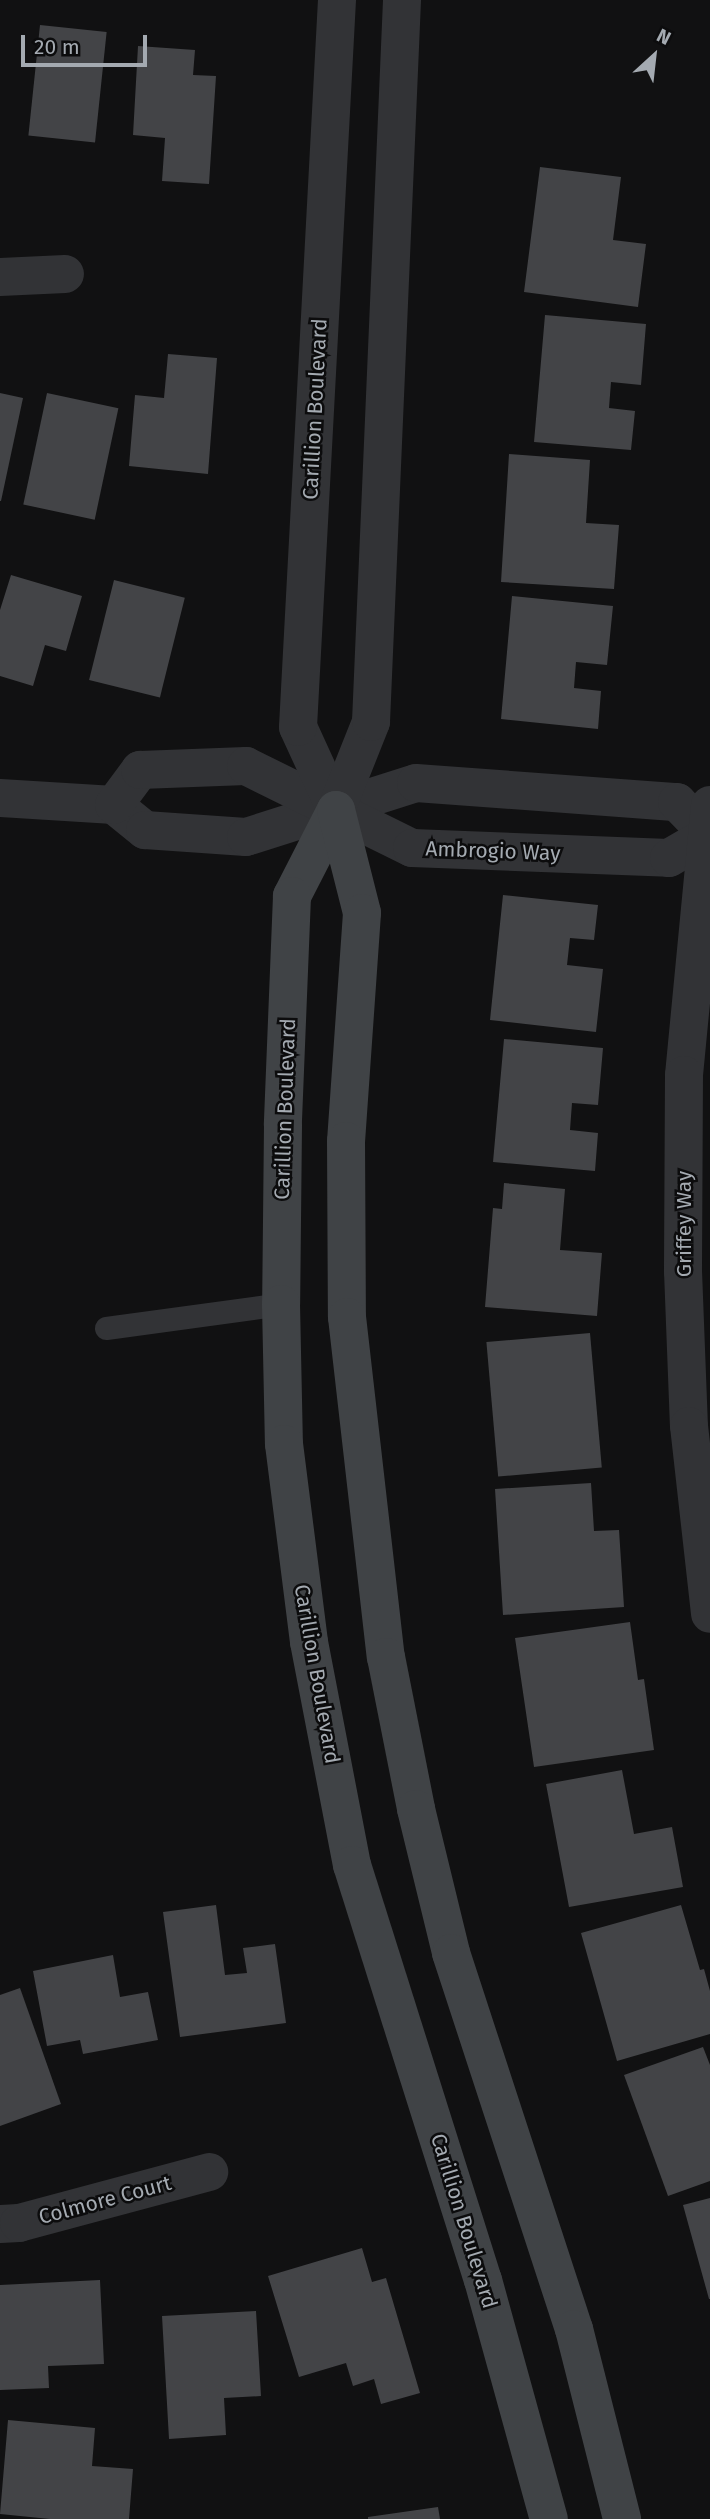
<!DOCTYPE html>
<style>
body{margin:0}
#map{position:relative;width:710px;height:2519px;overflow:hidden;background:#111112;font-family:"Fira Sans",sans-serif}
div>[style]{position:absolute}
.building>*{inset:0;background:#434447;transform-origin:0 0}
.lane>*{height:23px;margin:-11.5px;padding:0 11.5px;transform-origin:11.5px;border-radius:11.5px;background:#323336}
.street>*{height:38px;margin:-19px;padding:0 19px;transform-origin:19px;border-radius:19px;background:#323336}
.secondary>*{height:38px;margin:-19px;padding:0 19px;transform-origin:19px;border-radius:19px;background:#404346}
span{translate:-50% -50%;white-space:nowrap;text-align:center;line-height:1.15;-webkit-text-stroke:5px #0c0c0d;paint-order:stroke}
.street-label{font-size:21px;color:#a4aab1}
.north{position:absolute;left:619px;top:21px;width:70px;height:70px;-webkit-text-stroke:5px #0c0c0d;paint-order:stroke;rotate:27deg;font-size:19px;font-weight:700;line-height:28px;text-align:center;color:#a4aab1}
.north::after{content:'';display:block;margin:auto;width:24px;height:32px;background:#a4aab1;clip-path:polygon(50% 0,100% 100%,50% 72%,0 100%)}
.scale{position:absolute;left:21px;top:35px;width:126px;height:32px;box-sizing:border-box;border:4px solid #a4aab1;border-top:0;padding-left:9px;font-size:21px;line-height:24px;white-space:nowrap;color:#a4aab1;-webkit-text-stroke:5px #0c0c0d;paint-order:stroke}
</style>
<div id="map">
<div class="building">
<div style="left:40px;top:25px;width:67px;height:111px;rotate:6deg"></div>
<div style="clip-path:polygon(138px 46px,195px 50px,193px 75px,216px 76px,209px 184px,162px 181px,165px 138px,133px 135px)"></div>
<div style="clip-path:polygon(540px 167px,621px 177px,613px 240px,646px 244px,638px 307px,524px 292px)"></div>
<div style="clip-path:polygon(545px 315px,646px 324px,641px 385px,611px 382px,609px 408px,635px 411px,631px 450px,534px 442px)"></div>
<div style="clip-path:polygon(168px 354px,217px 358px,208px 474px,129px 466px,135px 395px,164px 398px)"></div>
<div style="clip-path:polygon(0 393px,23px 398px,1px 501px,0 501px)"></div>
<div style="left:47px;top:393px;width:73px;height:114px;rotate:12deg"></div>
<div style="clip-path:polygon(509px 454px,590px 460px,586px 523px,619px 525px,614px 589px,501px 582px)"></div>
<div style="clip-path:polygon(11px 575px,82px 596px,66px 651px,45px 645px,33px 686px,0 676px,0 610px)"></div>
<div style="left:114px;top:580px;width:73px;height:103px;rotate:14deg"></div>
<div style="clip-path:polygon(512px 596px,613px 606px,607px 665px,576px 662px,574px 688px,601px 691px,598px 729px,501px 719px)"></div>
<div style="clip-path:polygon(503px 895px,598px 905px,594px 940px,570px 938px,567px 965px,603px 969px,596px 1032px,490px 1020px)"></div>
<div style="clip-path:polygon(504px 1039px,603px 1048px,598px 1105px,572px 1103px,570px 1130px,598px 1133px,595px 1171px,493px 1162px)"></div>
<div style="clip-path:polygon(504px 1183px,565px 1189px,560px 1250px,602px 1253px,597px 1316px,485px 1307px,493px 1208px,502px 1209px)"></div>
<div style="left:590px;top:1333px;width:135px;height:104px;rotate:85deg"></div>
<div style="clip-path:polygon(591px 1483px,594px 1531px,619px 1530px,624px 1607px,503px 1615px,495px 1489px)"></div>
<div style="clip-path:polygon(630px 1622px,638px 1680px,644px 1679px,654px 1750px,534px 1767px,515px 1638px)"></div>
<div style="clip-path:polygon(622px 1770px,634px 1834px,672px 1827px,683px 1887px,569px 1907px,546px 1784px)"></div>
<div style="clip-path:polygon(216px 1905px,225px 1975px,247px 1973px,243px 1948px,275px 1944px,286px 2023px,180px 2037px,163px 1912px)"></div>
<div style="clip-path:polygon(681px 1905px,700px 1970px,704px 1969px,710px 1991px,710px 2034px,617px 2061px,581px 1933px)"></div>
<div style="clip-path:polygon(113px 1955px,120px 1997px,148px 1992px,158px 2040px,83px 2054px,80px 2040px,47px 2046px,33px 1971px)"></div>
<div style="clip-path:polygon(20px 1988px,61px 2104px,0 2126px,0 1995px)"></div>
<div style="clip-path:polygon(703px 2047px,710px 2065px,710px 2181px,668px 2196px,624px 2075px)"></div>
<div style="clip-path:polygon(710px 2198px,710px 2299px,709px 2299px,683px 2205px)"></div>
<div style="clip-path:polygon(362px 2248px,372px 2282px,386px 2278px,420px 2393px,381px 2404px,374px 2379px,353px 2386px,346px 2363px,299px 2377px,268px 2276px)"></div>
<div style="clip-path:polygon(100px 2280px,104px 2364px,48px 2366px,49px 2388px,0 2390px,0 2285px)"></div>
<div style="clip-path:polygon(256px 2311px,261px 2396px,224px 2398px,226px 2435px,169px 2439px,162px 2316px)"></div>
<div style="clip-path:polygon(8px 2420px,95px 2428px,92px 2466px,133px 2469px,129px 2519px,50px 2519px,0 2514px)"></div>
<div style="clip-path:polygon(438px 2507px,440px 2519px,368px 2519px,368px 2517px)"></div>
</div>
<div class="lane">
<div style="left:106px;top:1328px;width:177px;rotate:-7.8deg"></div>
</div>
<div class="street">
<div style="left:0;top:277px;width:65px;rotate:-2.6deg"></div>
<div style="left:0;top:798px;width:114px;rotate:3.5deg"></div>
<div style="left:114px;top:805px;width:40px;rotate:39deg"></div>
<div style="left:145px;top:830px;width:101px;rotate:4deg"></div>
<div style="left:246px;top:837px;width:178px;rotate:-17.6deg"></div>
<div style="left:416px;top:783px;width:262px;rotate:4.2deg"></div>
<div style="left:677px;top:802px;width:45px;rotate:45.9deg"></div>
<div style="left:114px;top:805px;width:44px;rotate:-53.4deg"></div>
<div style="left:140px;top:770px;width:106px;rotate:-2.2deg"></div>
<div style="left:246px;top:766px;width:185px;rotate:26.3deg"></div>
<div style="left:412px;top:848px;width:257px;rotate:2.2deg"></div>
<div style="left:669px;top:858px;width:48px;rotate:-30.3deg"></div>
<div style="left:710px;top:805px;width:271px;rotate:95.5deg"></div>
<div style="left:684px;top:1075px;width:196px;rotate:90.3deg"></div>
<div style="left:683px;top:1271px;width:155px;rotate:87.8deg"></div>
<div style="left:689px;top:1426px;width:189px;rotate:83.6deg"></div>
<div style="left:336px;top:810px;width:91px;rotate:-114.6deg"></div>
<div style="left:298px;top:727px;width:728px;rotate:-86.93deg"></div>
<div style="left:336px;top:810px;width:95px;rotate:-68.3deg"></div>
<div style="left:371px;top:722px;width:723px;rotate:-87.54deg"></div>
<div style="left:0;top:2224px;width:19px;rotate:-3deg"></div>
<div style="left:19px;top:2223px;width:197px;rotate:-15deg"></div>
</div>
<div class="secondary">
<div style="left:336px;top:810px;width:97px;rotate:117.1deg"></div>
<div style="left:292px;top:896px;width:229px;rotate:92.3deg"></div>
<div style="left:283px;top:1125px;width:179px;rotate:90.6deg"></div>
<div style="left:281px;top:1304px;width:140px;rotate:88.8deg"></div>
<div style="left:284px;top:1444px;width:200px;rotate:82.8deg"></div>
<div style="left:309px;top:1642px;width:227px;rotate:79.1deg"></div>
<div style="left:352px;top:1865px;width:435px;rotate:72.5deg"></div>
<div style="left:483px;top:2280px;width:248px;rotate:74.6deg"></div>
<div style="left:336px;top:810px;width:106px;rotate:75.8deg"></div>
<div style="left:362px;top:913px;width:229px;rotate:94deg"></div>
<div style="left:346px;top:1141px;width:176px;rotate:89.7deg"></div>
<div style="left:347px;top:1317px;width:342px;rotate:83.5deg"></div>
<div style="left:386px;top:1657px;width:155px;rotate:78.8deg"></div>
<div style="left:416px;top:1809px;width:148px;rotate:76.3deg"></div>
<div style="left:451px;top:1953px;width:396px;rotate:71.9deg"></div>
<div style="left:574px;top:2329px;width:196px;rotate:75.8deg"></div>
</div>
<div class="street-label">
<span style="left:315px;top:409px;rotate:-87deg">Carillion Boulevard</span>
<span style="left:493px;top:851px;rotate:2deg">Ambrogio Way</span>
<span style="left:285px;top:1109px;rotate:-88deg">Carillion Boulevard</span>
<span style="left:684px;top:1224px;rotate:-90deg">Griffey Way</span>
<span style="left:317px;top:1674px;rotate:80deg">Carillion Boulevard</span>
<span style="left:105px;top:2200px;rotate:-15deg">Colmore Court</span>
<span style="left:464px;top:2221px;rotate:73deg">Carillion Boulevard</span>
</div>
<div class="north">N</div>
<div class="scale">20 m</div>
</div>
